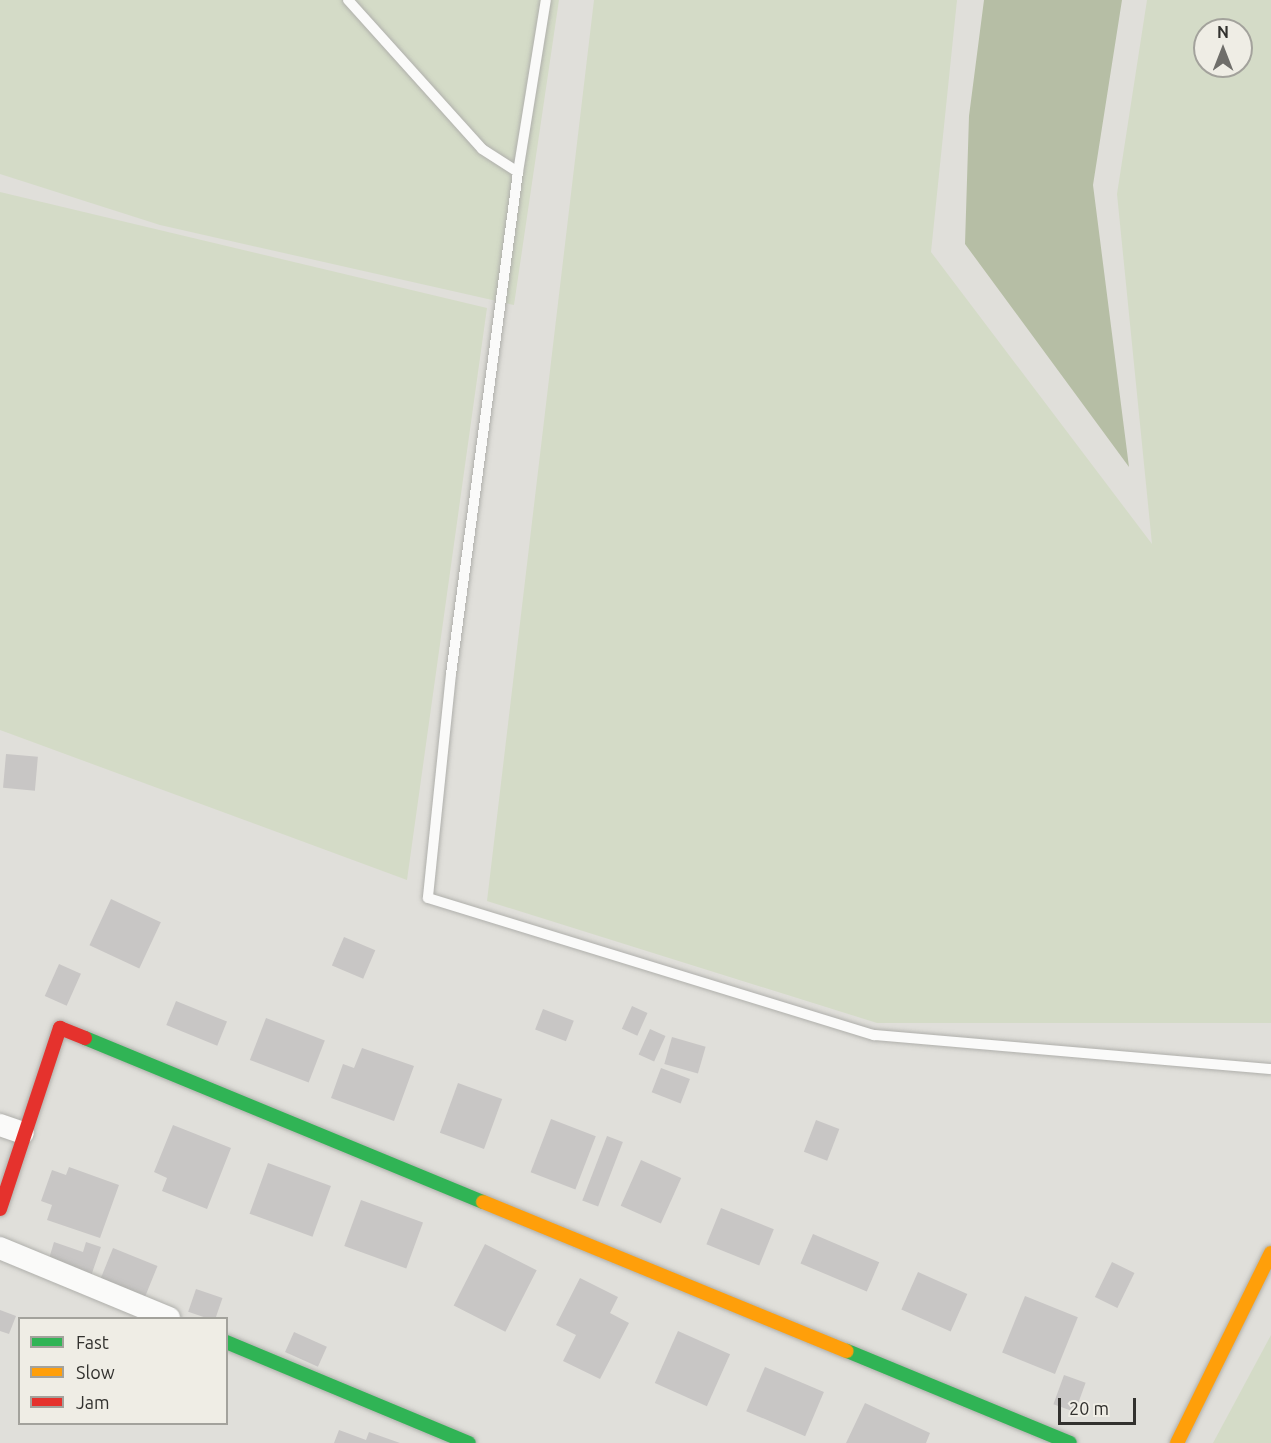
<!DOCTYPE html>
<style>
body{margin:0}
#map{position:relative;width:1271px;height:1443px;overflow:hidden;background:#e0dfda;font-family:Ubuntu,sans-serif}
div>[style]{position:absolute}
.green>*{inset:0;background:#d4dbc7}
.forest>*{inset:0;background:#b6bea5}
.building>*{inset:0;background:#c8c6c5;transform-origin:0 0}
.roads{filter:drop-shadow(0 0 2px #afafab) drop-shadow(0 0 2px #afafab)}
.lane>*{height:10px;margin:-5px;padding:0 5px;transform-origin:5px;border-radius:5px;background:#fafaf9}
.street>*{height:22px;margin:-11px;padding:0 11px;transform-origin:11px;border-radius:11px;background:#fafaf9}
.fast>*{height:14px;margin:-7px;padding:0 7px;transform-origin:7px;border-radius:7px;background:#30b455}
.slow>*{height:14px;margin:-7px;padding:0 7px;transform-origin:7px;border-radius:7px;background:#ff9f0a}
.jam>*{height:14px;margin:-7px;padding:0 7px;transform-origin:7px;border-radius:7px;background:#e5322d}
span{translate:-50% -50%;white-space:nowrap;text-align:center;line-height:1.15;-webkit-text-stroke:6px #efede5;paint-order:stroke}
.legend{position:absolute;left:18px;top:1317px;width:210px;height:108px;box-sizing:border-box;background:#efede5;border:2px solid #a3a29c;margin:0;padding:8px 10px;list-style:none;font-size:18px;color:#32312e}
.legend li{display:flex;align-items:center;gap:12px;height:30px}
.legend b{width:30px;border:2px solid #a3a29c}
.north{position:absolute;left:1193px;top:18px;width:60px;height:60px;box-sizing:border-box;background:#efede5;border:2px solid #a3a29c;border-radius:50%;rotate:0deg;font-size:16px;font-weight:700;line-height:24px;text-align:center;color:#32312e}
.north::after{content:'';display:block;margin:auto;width:21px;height:27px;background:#6f6e6a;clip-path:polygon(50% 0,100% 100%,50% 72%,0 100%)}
.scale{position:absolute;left:1058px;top:1398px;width:78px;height:27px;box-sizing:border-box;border:3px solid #32312e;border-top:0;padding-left:8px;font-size:18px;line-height:21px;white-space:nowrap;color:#32312e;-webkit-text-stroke:4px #efede5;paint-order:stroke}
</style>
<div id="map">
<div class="green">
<div style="clip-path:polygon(0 0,559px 0,514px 305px,160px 225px,0 174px)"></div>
<div style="clip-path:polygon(evenodd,594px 0,957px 0,931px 252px,1152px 544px,1117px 194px,1147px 0,1271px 0,1271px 1023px,877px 1023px,487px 901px,594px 0,1205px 30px,1241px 30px,1241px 66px,1205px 66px,1205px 30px)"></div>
<div style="clip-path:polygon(0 192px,487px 308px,407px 880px,0 730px)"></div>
<div style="clip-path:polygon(1271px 1335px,1271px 1443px,1213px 1443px)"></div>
</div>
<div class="forest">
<div style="clip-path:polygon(984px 0,1122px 0,1093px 185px,1129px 467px,965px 244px,969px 116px)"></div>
</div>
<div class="building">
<div style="left:6px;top:754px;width:32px;height:34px;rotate:5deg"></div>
<div style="left:111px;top:899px;width:55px;height:51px;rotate:25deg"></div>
<div style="left:344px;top:937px;width:34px;height:31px;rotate:23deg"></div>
<div style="left:59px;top:964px;width:24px;height:35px;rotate:24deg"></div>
<div style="left:176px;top:1001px;width:55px;height:26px;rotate:22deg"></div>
<div style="left:632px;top:1006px;width:17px;height:25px;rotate:24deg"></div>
<div style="left:543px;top:1009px;width:33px;height:22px;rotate:21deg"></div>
<div style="left:266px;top:1018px;width:63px;height:45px;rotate:21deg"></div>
<div style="left:650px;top:1029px;width:17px;height:28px;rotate:24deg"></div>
<div style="left:672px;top:1037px;width:35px;height:28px;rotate:16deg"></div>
<div style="clip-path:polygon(362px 1048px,414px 1066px,394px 1121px,331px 1098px,343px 1064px,354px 1068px)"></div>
<div style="left:661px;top:1068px;width:31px;height:26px;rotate:21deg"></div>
<div style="left:458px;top:1083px;width:47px;height:53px;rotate:20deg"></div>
<div style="left:551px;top:1119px;width:48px;height:57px;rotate:21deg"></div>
<div style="left:816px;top:1120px;width:25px;height:34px;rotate:21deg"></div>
<div style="clip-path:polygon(173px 1125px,231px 1148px,207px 1209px,162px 1191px,167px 1178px,154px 1172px)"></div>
<div style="left:607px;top:1136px;width:17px;height:69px;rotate:21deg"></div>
<div style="left:641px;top:1160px;width:44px;height:50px;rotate:24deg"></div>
<div style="left:268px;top:1163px;width:67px;height:54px;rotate:20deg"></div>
<div style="clip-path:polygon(69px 1167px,119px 1185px,100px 1238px,47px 1220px,52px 1205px,41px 1201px,52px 1170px,66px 1175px)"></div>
<div style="left:361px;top:1200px;width:66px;height:49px;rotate:20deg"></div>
<div style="left:721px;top:1208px;width:57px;height:39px;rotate:22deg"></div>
<div style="left:813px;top:1234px;width:72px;height:32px;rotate:23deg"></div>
<div style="clip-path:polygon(54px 1242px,83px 1252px,86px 1242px,101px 1247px,91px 1276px,48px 1262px)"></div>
<div style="left:485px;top:1244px;width:58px;height:69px;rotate:27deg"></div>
<div style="left:113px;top:1248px;width:48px;height:33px;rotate:22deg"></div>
<div style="left:1112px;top:1262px;width:25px;height:39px;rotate:26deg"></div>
<div style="left:918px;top:1272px;width:54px;height:41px;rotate:24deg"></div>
<div style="clip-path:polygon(580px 1278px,618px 1297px,610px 1313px,629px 1323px,600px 1379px,563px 1361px,576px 1335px,556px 1325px)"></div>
<div style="left:196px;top:1289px;width:28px;height:24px;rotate:19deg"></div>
<div style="left:1025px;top:1296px;width:57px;height:61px;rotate:22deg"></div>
<div style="clip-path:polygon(0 1310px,16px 1316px,9px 1334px,0 1331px)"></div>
<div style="left:678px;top:1331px;width:57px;height:57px;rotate:24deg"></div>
<div style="left:294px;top:1332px;width:36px;height:22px;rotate:24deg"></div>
<div style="left:765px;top:1367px;width:64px;height:48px;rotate:23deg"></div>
<div style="left:1064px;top:1375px;width:23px;height:31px;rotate:20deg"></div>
<div style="clip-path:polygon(865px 1403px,930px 1433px,926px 1443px,846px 1443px)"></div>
<div style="clip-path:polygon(339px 1430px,366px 1440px,369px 1432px,400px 1443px,334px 1443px)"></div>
</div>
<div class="roads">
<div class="lane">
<div style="left:348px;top:0;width:200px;rotate:48deg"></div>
<div style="left:482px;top:149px;width:43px;rotate:32.6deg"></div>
<div style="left:518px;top:172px;width:506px;rotate:97.6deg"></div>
<div style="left:451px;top:674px;width:225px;rotate:95.9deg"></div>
<div style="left:428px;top:898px;width:467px;rotate:17.1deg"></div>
<div style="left:874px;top:1035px;width:398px;rotate:4.9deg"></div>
<div style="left:518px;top:172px;width:174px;rotate:-80.8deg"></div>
</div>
<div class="street">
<div style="left:0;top:1125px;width:24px;rotate:19deg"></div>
<div style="left:0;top:1248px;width:183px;rotate:22.5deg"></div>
</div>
<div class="fast">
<div style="left:85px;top:1038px;width:430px;rotate:22.4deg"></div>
<div style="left:226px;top:1342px;width:263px;rotate:22.6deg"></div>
<div style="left:847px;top:1351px;width:241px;rotate:22.4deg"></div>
</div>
<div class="slow">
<div style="left:483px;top:1202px;width:393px;rotate:22.3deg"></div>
<div style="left:1177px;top:1443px;width:212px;rotate:-63.7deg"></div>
</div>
<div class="jam">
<div style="left:0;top:1209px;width:191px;rotate:-71.7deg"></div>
<div style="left:60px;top:1028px;width:27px;rotate:22deg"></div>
</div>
</div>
<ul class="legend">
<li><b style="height:8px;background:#30b455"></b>Fast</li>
<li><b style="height:8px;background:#ff9f0a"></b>Slow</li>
<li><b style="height:8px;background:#e5322d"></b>Jam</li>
</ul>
<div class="north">N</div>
<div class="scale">20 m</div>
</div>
